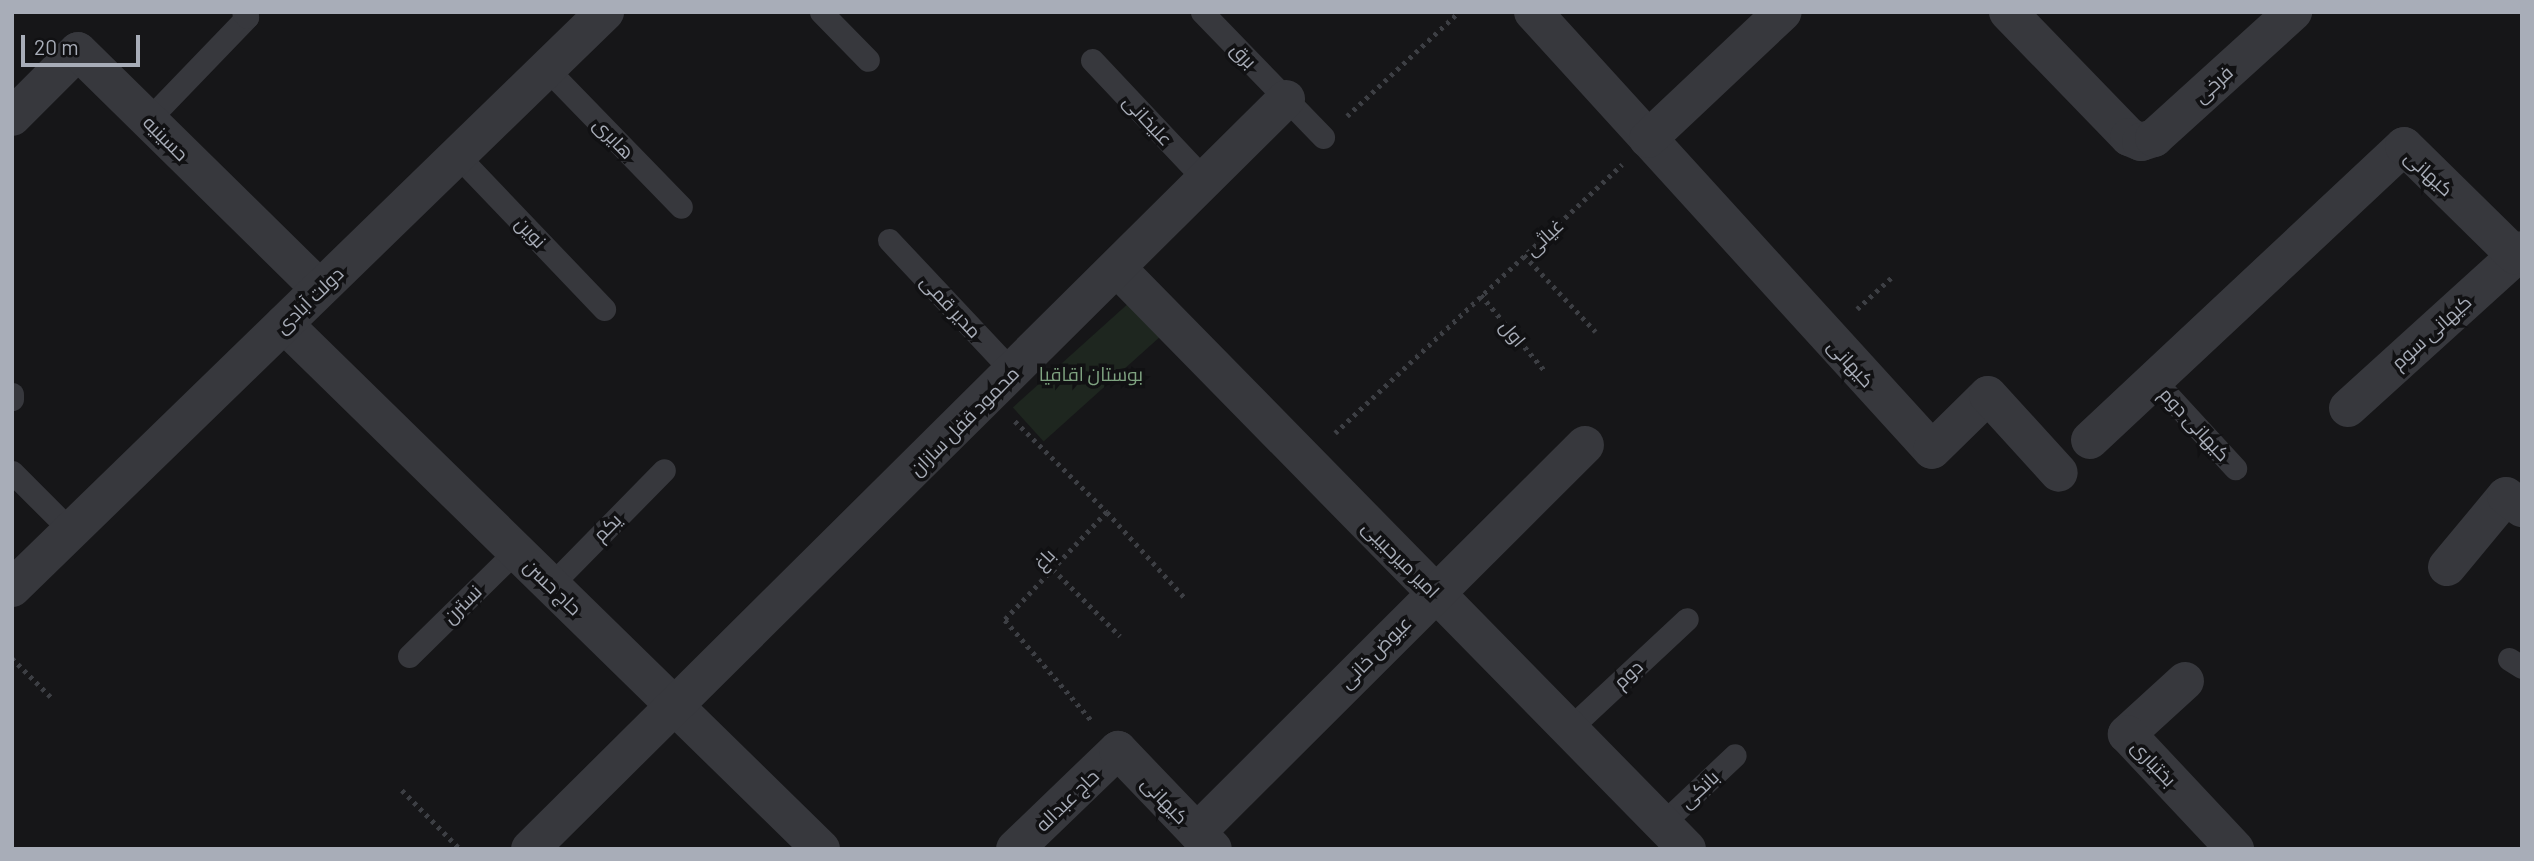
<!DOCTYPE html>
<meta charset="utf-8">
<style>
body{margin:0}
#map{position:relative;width:2534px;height:861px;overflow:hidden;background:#161618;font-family:Barlow,Cairo,sans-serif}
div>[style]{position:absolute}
.green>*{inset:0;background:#1e261f;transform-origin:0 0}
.path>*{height:4.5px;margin-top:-2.25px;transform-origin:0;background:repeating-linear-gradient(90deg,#3d3f44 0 3.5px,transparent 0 8.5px)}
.lane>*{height:23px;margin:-11.5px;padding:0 11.5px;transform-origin:11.5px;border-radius:11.5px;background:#37383d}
.street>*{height:38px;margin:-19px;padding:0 19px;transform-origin:19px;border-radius:19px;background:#37383d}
span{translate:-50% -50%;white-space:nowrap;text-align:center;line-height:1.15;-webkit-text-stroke:7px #111113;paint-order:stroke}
.street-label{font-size:19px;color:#a8adb8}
.park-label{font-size:19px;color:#7fa381}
.frame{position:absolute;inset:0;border:14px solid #a8adb8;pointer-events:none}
.scale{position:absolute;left:21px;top:35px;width:119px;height:32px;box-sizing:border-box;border:4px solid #a8adb8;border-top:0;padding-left:9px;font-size:21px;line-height:24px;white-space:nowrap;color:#a8adb8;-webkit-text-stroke:5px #111113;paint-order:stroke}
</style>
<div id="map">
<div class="green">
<div style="left:1131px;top:301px;width:46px;height:159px;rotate:48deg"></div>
</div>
<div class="path">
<div style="left:1347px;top:116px;width:153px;rotate:-42.9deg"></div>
<div style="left:1524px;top:255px;width:105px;rotate:46.9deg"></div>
<div style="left:1481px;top:295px;width:99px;rotate:49.9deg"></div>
<div style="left:1857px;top:309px;width:47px;rotate:-42.4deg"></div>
<div style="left:1015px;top:421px;width:129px;rotate:44.7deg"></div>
<div style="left:1107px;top:512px;width:149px;rotate:133.4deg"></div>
<div style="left:1005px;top:620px;width:132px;rotate:49.3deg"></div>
<div style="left:1335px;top:433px;width:393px;rotate:-43.1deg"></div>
<div style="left:1107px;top:512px;width:115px;rotate:47.8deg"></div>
<div style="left:1053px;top:569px;width:95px;rotate:45deg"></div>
<div style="left:12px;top:658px;width:57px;rotate:45deg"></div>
<div style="left:402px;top:790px;width:83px;rotate:45.5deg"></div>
</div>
<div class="lane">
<div style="left:821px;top:12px;width:67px;rotate:45.6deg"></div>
<div style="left:1202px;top:12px;width:174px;rotate:45.9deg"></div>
<div style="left:1092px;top:60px;width:165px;rotate:46.7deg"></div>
<div style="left:547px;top:69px;width:192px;rotate:45.8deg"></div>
<div style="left:148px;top:120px;width:143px;rotate:-46.1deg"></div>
<div style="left:247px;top:17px;width:6px;rotate:-129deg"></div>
<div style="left:457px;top:155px;width:213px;rotate:46.3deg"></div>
<div style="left:889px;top:240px;width:181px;rotate:46.8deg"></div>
<div style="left:2154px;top:380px;width:120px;rotate:47.4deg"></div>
<div style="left:12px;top:394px;width:5px;rotate:90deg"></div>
<div style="left:12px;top:472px;width:83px;rotate:45deg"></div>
<div style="left:551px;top:585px;width:161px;rotate:-45.5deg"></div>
<div style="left:409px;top:656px;width:150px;rotate:-44.5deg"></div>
<div style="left:2509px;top:659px;width:15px;rotate:32deg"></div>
<div style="left:1569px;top:729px;width:161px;rotate:-43deg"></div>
<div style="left:1662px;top:824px;width:100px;rotate:-43.4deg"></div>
</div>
<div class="street">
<div style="left:1533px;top:12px;width:592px;rotate:47.67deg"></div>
<div style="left:1932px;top:450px;width:78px;rotate:-44.5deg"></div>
<div style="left:1988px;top:395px;width:105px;rotate:47.7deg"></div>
<div style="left:2008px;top:12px;width:174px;rotate:45.9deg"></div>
<div style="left:2129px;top:137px;width:13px;rotate:23deg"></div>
<div style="left:2141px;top:142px;width:14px;rotate:-17deg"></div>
<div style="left:2154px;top:138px;width:188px;rotate:-42.2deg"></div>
<div style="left:12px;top:117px;width:93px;rotate:-45deg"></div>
<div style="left:78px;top:51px;width:339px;rotate:44.5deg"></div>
<div style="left:1648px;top:139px;width:185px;rotate:-43.3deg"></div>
<div style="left:1117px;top:268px;width:814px;rotate:45.55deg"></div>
<div style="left:284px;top:324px;width:751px;rotate:44.35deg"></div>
<div style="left:2348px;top:408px;width:235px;rotate:-42.2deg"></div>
<div style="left:2090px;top:440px;width:430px;rotate:-43.1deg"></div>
<div style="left:2404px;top:146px;width:156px;rotate:44.5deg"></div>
<div style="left:2447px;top:567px;width:92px;rotate:-50.3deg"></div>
<div style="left:2506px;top:496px;width:20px;rotate:37deg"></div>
<div style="left:12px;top:588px;width:827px;rotate:-44.17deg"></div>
<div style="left:2185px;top:681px;width:79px;rotate:137.6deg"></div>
<div style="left:2127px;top:734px;width:158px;rotate:46.8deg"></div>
<div style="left:1197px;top:832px;width:548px;rotate:-44.93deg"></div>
<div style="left:530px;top:849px;width:1065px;rotate:-44.77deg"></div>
<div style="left:1015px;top:849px;width:143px;rotate:-43.9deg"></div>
<div style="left:1118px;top:750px;width:137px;rotate:46.2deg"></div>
</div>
<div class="street-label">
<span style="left:1244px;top:55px;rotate:46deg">برق</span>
<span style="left:2213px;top:84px;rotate:-42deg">فرخی</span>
<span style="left:1148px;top:120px;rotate:47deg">علیخانی</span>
<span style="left:166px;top:138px;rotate:45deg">حسینیه</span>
<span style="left:614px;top:138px;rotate:46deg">هایری</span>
<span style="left:2429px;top:173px;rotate:42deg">کیهانی</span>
<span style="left:531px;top:232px;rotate:46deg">نوین</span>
<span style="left:1544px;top:237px;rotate:-43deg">غیاثی</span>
<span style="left:309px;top:300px;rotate:-44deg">دولت آبادی</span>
<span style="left:951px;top:306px;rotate:47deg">مدیر قمی</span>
<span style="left:2431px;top:332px;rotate:-42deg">کیهانی سوم</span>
<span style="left:1513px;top:333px;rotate:50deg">اول</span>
<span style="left:1851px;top:363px;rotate:47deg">کیهانی</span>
<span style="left:964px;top:421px;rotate:-45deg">محمود قفل سازان</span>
<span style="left:2195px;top:424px;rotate:47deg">کیهانی دوم</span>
<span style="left:607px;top:527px;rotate:-45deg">یکم</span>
<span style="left:1044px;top:559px;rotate:-47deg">باغ</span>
<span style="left:1401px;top:559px;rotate:45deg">امیر میرحبیبی</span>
<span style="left:553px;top:587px;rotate:44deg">حاج حسن</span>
<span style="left:462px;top:604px;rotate:-45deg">نسترن</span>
<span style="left:1375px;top:652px;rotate:-45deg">عیوض خانی</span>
<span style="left:1628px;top:674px;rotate:-43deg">دوم</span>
<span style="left:2154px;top:763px;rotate:47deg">بختیاری</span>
<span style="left:1699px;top:789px;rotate:-43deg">بانکی</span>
<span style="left:1067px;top:800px;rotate:-44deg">حاج عبداله</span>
<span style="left:1165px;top:800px;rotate:46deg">کیهانی</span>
</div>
<div class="park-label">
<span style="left:1091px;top:374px">بوستان اقاقیا</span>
</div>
<div class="frame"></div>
<div class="scale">20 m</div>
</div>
